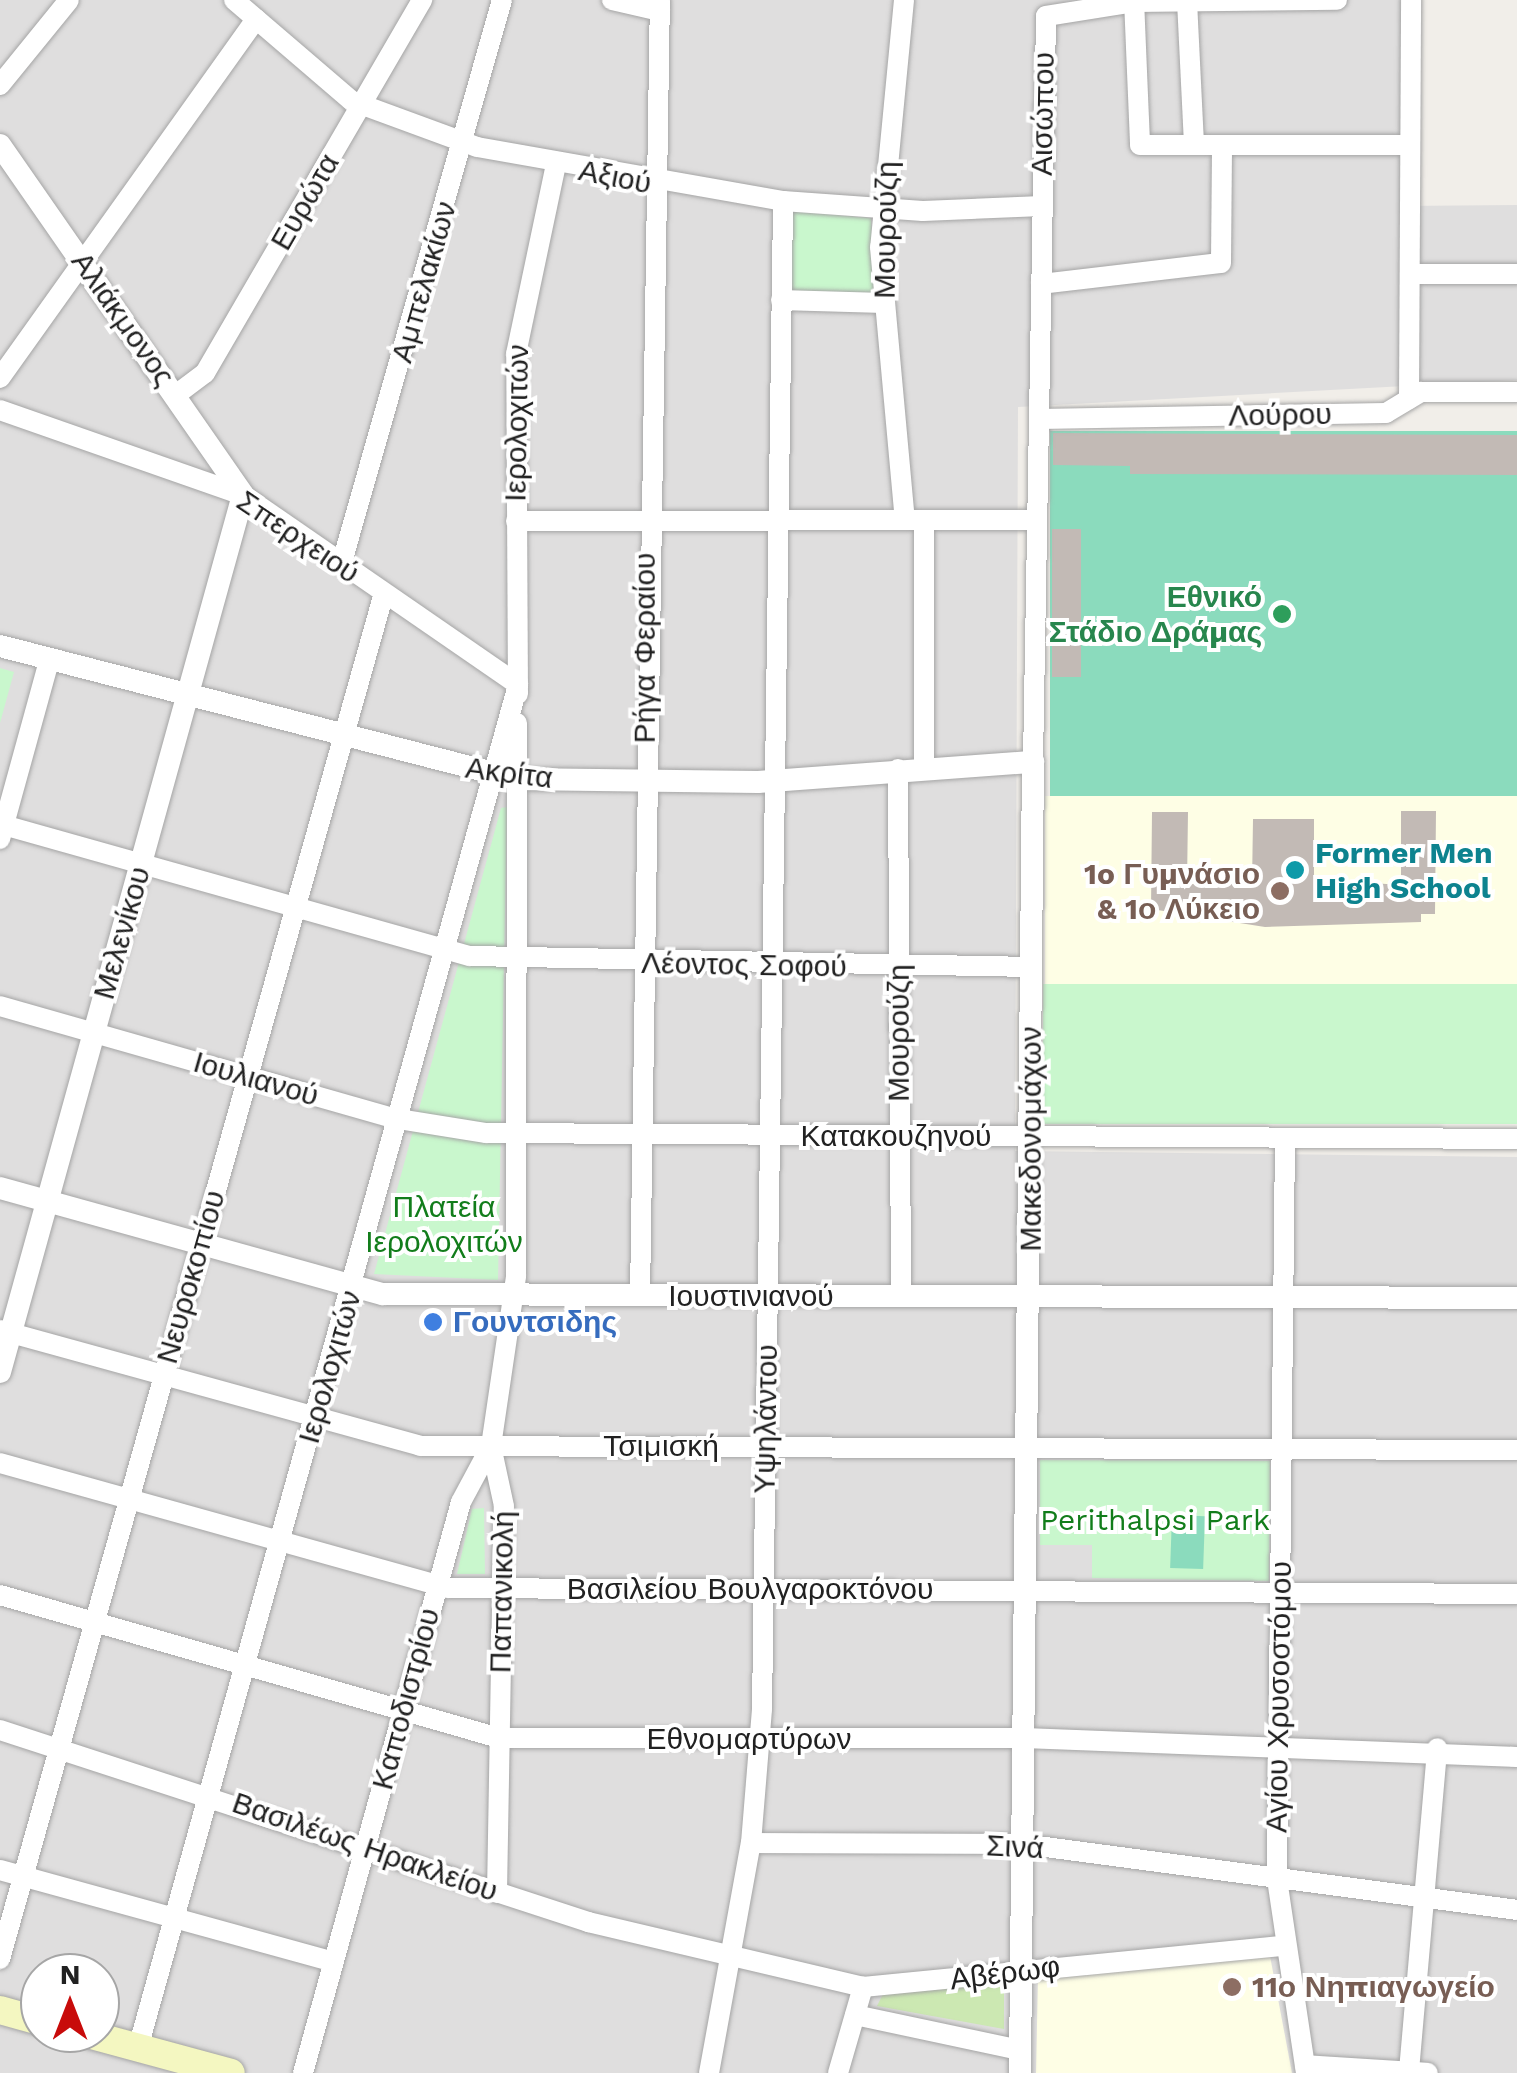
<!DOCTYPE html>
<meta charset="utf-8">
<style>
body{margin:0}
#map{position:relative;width:1517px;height:2073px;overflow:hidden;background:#f1eee9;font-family:"Work Sans",sans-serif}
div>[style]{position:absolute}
.residential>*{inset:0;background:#dfdede}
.education>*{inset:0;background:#fefee5;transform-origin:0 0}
.grass>*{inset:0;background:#cce8b2}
.park>*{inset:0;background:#c9f7cd;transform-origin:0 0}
.pitch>*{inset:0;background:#8bdbbd;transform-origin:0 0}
.building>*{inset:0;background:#c2bab5;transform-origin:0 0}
.roads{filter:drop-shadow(0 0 2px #a5a5a5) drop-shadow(0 0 2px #a5a5a5)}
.minor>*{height:20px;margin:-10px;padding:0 10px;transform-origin:10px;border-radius:10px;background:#fff}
.tertiary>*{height:22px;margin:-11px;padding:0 11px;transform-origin:11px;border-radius:11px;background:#fff}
.secondary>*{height:28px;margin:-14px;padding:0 14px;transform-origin:14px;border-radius:14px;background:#f4f7c1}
.dots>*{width:28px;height:28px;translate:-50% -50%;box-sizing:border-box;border:5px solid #fff;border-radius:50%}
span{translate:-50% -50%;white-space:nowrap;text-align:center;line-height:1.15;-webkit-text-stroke:8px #fff;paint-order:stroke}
.street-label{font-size:30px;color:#212121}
.leisure-label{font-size:30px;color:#27864d;font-weight:700}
.right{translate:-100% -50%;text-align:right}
.culture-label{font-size:30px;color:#0d838f;font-weight:700}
.left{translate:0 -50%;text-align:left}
.education-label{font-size:30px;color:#785e54;font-weight:700}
.park-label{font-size:30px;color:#127d1b}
.shop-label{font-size:30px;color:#366cbe;font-weight:700}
.north{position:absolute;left:20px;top:1953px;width:100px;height:100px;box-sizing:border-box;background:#fff;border:2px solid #a6a6a6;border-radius:50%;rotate:0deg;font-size:28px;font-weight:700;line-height:40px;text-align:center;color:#212121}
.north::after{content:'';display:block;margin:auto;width:35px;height:45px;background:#c80b0a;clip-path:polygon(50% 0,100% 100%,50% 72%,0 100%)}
</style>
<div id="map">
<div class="residential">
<div style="clip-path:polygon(evenodd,0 0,1401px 0,1401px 206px,1517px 205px,1517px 380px,1018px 407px,1015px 1151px,1517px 1157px,1517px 2073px,0 2073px,0 0,40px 1973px,100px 1973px,100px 2033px,40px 2033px,40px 1973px)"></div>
</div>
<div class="education">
<div style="left:1517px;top:796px;width:190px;height:472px;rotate:90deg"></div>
<div style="clip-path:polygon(1270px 1956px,1292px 2073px,1036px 2073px,1038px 1976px)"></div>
</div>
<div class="grass">
<div style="clip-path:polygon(1004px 1982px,1004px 2029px,877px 2006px,883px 1994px)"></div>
</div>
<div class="park">
<div style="clip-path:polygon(792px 211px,871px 218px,876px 297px,790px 295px)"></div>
<div style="clip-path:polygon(0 668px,14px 672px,0 723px)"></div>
<div style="clip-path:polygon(507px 807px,498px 1280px,374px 1274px,501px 808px)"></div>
<div style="left:1043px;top:984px;width:474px;height:140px"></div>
<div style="clip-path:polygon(1040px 1460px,1270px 1461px,1269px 1581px,1092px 1578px,1092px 1545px,1040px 1545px)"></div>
<div style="clip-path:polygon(484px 1508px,485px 1574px,457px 1574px,472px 1509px)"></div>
</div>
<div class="pitch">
<div style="left:1517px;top:431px;width:365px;height:467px;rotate:90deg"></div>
<div style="left:1172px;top:1515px;width:33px;height:53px;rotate:2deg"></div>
</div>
<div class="building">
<div style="clip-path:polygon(1053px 433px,1517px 435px,1517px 475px,1130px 474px,1130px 466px,1053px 465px)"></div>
<div style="left:1052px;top:529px;width:29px;height:148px"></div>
<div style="clip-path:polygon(1401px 811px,1436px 811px,1435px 914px,1421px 914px,1421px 922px,1265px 927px,1151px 909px,1152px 812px,1188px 812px,1187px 884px,1252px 884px,1253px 819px,1314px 819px,1314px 879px,1401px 885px)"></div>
</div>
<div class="roads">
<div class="minor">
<div style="left:234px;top:0;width:155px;rotate:40.6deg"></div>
<div style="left:352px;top:101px;width:133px;rotate:20.2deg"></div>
<div style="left:477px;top:147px;width:311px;rotate:10deg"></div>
<div style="left:783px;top:201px;width:140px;rotate:4.1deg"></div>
<div style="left:923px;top:211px;width:119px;rotate:-2.4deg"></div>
<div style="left:612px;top:0;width:49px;rotate:12.9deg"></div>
<div style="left:904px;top:0;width:248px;rotate:95.5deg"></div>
<div style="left:880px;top:247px;width:274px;rotate:84.8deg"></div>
<div style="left:1134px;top:0;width:145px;rotate:87.6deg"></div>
<div style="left:1140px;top:145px;width:270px"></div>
<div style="left:1187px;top:1px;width:144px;rotate:87.2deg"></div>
<div style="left:0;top:85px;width:109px;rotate:-50.9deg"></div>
<div style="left:1410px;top:274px;width:107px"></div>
<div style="left:1041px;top:284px;width:181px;rotate:-6.7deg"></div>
<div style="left:1221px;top:263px;width:118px;rotate:-89.5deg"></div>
<div style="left:781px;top:300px;width:102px;rotate:1.7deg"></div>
<div style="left:0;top:378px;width:441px;rotate:-54.5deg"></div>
<div style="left:177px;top:394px;width:35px;rotate:-37deg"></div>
<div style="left:205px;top:373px;width:432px;rotate:-59.8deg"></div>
<div style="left:1409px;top:399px;width:399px;rotate:-89.7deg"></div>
<div style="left:0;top:410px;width:257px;rotate:19.3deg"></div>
<div style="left:243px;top:495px;width:334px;rotate:34.6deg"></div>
<div style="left:518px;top:685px;width:1415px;rotate:105.58deg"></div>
<div style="left:1039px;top:419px;width:347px;rotate:-1deg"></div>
<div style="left:1386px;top:413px;width:41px;rotate:-31deg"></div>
<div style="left:1421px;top:392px;width:96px"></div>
<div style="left:924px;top:520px;width:248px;rotate:90deg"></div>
<div style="left:516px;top:521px;width:521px;rotate:-0.11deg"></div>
<div style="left:342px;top:562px;width:584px;rotate:-74.11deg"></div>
<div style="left:518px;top:694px;width:340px;rotate:-90.3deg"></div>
<div style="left:516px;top:354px;width:193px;rotate:-78.1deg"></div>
<div style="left:1033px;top:762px;width:746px;rotate:-89deg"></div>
<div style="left:1046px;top:16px;width:89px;rotate:-9deg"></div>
<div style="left:1134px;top:2px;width:203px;rotate:-0.6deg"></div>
<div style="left:898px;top:769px;width:528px;rotate:89.67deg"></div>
<div style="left:0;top:824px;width:488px;rotate:15.7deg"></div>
<div style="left:470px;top:956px;width:562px;rotate:1.12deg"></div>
<div style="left:0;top:839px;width:185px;rotate:-74.6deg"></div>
<div style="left:0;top:1006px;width:408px;rotate:15.9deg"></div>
<div style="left:392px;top:1118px;width:95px;rotate:9.1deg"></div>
<div style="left:486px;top:1133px;width:1031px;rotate:0.33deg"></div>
<div style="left:1285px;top:1138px;width:741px;rotate:90.62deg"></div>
<div style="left:1277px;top:1879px;width:196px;rotate:81.5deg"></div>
<div style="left:640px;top:1296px;width:1296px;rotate:-89.12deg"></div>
<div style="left:0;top:1330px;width:436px;rotate:15.4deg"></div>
<div style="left:420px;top:1446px;width:1097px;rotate:0.21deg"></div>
<div style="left:0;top:1463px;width:465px;rotate:15.6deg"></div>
<div style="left:448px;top:1588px;width:1069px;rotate:0.32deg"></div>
<div style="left:0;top:1595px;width:519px;rotate:15.99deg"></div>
<div style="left:499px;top:1738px;width:525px"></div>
<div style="left:1024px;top:1738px;width:493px;rotate:2.2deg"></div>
<div style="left:0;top:1730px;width:619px;rotate:18.08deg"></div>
<div style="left:588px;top:1922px;width:283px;rotate:13.3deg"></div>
<div style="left:863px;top:1987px;width:420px;rotate:-5.6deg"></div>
<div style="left:751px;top:1843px;width:272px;rotate:0.2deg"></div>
<div style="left:1023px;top:1844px;width:498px;rotate:7.6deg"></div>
<div style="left:0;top:1870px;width:346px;rotate:15.4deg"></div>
<div style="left:497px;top:1893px;width:387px;rotate:-89deg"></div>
<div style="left:504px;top:1506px;width:61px;rotate:-102.2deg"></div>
<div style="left:491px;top:1446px;width:172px;rotate:-81.6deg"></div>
<div style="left:516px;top:1276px;width:553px;rotate:-89.9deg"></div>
<div style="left:0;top:1959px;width:1416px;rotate:-74.3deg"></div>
<div style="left:855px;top:2015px;width:169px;rotate:12deg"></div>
<div style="left:1305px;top:2065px;width:123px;rotate:3.7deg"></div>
<div style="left:1409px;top:2071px;width:324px;rotate:-85deg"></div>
<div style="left:303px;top:2073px;width:592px;rotate:-74.53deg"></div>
<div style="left:461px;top:1502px;width:64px;rotate:-61.8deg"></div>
<div style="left:709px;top:2073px;width:234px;rotate:-79.7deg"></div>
<div style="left:751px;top:1843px;width:134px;rotate:-85.3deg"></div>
<div style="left:762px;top:1709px;width:1508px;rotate:-89.2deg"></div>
<div style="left:838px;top:2073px;width:90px;rotate:-73.8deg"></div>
</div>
<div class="tertiary">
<div style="left:0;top:145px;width:426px;rotate:55.2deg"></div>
<div style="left:243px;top:495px;width:910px;rotate:105.49deg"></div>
<div style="left:0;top:646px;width:533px;rotate:14.45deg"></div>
<div style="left:516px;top:779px;width:242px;rotate:0.7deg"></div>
<div style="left:758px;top:782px;width:276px;rotate:-4.2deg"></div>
<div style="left:1033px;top:762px;width:1311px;rotate:90.57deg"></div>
<div style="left:0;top:1188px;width:397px;rotate:15.5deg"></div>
<div style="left:383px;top:1294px;width:1134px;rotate:0.2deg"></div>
</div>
<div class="secondary">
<div style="left:0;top:2010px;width:41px;rotate:15.4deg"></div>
<div style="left:84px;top:2033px;width:152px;rotate:15.2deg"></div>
</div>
</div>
<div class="dots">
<div style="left:1282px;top:614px;background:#2e9e5b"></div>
<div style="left:1295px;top:870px;background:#0f9aa8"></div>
<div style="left:1280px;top:891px;background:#8d6e63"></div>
<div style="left:433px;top:1322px;background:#3f7fe0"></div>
<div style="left:1232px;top:1987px;background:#8d6e63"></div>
</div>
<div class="street-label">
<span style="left:1043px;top:114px;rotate:-89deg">Αισώπου</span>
<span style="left:615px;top:177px;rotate:11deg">Αξιού</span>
<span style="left:305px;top:202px;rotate:-60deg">Ευρώτα</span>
<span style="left:886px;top:230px;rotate:-89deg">Μουρούζη</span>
<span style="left:424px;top:282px;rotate:-74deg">Αμπελακίων</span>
<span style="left:123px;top:319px;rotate:55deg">Αλιάκμονος</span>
<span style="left:1280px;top:415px;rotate:-1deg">Λούρου</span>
<span style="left:517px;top:423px;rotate:-89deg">Ιερολοχιτών</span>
<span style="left:298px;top:537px;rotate:34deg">Σπερχειού</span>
<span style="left:645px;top:648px;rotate:-90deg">Ρήγα Φεραίου</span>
<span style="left:509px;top:773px;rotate:7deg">Ακρίτα</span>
<span style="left:122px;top:933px;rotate:-74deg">Μελενίκου</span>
<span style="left:744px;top:965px;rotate:1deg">Λέοντος Σοφού</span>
<span style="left:899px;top:1033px;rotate:-90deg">Μουρούζη</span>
<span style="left:256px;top:1079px;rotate:16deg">Ιουλιανού</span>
<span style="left:896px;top:1136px">Κατακουζηνού</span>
<span style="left:1031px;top:1139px;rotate:-90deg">Μακεδονομάχων</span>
<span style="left:191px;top:1277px;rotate:-74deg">Νευροκοπίου</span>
<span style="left:751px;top:1296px">Ιουστινιανού</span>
<span style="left:330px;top:1367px;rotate:-74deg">Ιερολοχιτών</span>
<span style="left:766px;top:1419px;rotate:-89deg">Υψηλάντου</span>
<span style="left:661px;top:1446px">Τσιμισκή</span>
<span style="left:750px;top:1589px">Βασιλείου Βουλγαροκτόνου</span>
<span style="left:502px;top:1592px;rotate:-89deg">Παπανικολή</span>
<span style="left:1279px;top:1697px;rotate:-89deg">Αγίου Χρυσοστόμου</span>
<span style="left:406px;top:1699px;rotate:-75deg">Καποδιστρίου</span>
<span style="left:749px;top:1739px">Εθνομαρτύρων</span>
<span style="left:365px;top:1847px;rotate:19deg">Βασιλέως Ηρακλείου</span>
<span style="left:1015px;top:1847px;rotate:3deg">Σινά</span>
<span style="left:1005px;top:1973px;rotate:-7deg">Αβέρωφ</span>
</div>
<div class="leisure-label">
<span class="right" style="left:1262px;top:614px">Εθνικό<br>Στάδιο Δράμας</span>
</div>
<div class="culture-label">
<span class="left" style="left:1315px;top:870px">Former Men<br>High School</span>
</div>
<div class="education-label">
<span class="right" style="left:1260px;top:891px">1o Γυμνάσιο<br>&amp; 1ο Λύκειο</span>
<span class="left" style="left:1252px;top:1987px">11ο Νηπιαγωγείο</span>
</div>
<div class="park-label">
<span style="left:444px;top:1224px">Πλατεία<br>Ιερολοχιτών</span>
<span style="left:1155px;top:1520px">Perithalpsi Park</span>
</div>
<div class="shop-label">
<span class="left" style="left:453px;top:1322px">Γουντσιδης</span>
</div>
<div class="north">N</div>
</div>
